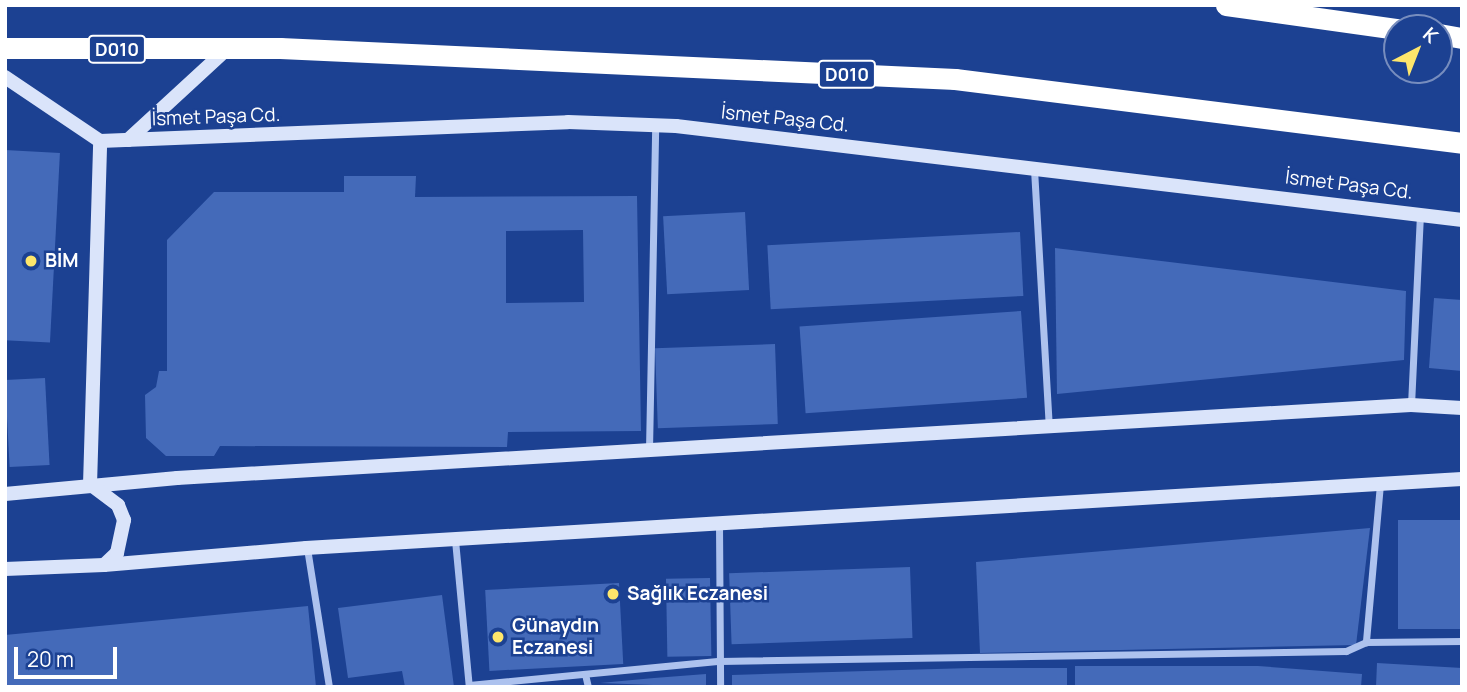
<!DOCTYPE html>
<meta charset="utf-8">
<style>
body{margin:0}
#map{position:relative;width:1467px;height:692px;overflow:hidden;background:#1c4192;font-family:Manrope,sans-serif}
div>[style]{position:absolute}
.building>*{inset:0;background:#446ab9;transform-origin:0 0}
.street>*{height:7px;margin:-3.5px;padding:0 3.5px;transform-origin:3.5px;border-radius:3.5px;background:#adc2ee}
.secondary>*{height:14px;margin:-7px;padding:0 7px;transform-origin:7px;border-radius:7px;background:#dae4fa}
.highway>*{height:21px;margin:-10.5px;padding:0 10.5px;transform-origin:10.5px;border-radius:10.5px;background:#fff}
.dots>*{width:19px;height:19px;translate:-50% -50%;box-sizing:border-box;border:4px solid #1c4192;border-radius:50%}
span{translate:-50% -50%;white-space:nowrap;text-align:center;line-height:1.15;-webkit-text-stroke:5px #1c4192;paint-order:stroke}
.shield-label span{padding:2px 5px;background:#1c4192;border:2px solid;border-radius:5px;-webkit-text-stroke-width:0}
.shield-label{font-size:18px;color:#fff;font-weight:700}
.street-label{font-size:19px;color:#fff}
.poi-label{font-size:19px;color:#fff;font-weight:700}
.left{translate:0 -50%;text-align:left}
.frame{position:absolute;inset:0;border:7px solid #fff;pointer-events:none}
.north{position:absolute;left:1383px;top:14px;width:70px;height:70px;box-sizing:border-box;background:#1c4192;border:2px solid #778dbe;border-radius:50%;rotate:42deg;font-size:19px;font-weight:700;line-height:28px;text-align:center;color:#fff}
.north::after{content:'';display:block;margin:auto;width:24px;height:32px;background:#fee66b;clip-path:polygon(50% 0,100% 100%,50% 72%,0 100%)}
.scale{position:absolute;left:14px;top:647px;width:103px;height:32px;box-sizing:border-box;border:4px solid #fff;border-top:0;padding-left:9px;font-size:21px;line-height:24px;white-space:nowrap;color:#fff;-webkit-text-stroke:5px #1c4192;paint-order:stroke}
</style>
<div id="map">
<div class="building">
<div style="left:5px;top:150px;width:55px;height:190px;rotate:3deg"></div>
<div style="clip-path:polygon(evenodd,344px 176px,416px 176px,415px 197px,637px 196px,641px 431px,508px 432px,507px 447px,220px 446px,214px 456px,166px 456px,146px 438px,145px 395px,156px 387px,159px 371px,167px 371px,167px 240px,214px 192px,344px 192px,344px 176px,583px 230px,584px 302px,506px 303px,506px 231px,583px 230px)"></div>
<div style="left:745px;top:212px;width:78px;height:82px;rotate:87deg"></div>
<div style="left:1020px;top:232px;width:64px;height:253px;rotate:87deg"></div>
<div style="clip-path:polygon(1055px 248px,1406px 291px,1404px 360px,1057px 394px)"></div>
<div style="clip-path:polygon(1434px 298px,1462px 300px,1462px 371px,1429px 368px)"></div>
<div style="left:1021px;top:311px;width:87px;height:222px;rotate:86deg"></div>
<div style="left:775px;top:344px;width:80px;height:120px;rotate:88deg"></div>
<div style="left:45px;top:378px;width:87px;height:40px;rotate:87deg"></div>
<div style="left:1462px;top:520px;width:109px;height:64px;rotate:90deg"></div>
<div style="clip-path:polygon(1370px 528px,1356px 645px,980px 653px,976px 562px)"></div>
<div style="left:910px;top:567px;width:71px;height:181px;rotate:88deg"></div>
<div style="left:710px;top:578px;width:78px;height:44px;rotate:89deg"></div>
<div style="left:619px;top:583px;width:81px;height:134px;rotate:87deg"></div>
<div style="clip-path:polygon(442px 595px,454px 687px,405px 687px,402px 671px,348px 678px,338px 608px)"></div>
<div style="clip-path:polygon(308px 606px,316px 687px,5px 687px,5px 635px)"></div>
<div style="clip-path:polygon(1377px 663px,1462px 668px,1462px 687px,1376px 687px)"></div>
<div style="clip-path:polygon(1075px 666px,1258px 666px,1362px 674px,1361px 687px,1075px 687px)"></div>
<div style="clip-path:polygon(971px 668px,1067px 668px,1067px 687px,732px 687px,732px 675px)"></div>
<div style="clip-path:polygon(706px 674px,706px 687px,600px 683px,654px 678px)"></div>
</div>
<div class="street">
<div style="left:1034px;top:169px;width:258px;rotate:86.7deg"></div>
<div style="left:1411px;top:405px;width:191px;rotate:-87.3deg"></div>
<div style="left:649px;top:450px;width:325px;rotate:-88.9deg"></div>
<div style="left:1380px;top:484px;width:159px;rotate:95.1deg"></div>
<div style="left:1366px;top:642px;width:96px;rotate:-0.6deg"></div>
<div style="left:719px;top:524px;width:163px;rotate:89.6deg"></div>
<div style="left:455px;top:540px;width:148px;rotate:84.6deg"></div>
<div style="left:307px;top:548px;width:141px;rotate:81deg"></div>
<div style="left:585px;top:674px;width:13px;rotate:77deg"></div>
<div style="left:469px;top:685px;width:252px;rotate:-5.5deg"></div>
<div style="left:720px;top:661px;width:626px;rotate:-0.92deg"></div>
<div style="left:1346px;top:651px;width:22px;rotate:-24deg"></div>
</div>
<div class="secondary">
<div style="left:5px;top:77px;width:115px;rotate:34deg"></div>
<div style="left:128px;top:140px;width:136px;rotate:-42.6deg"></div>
<div style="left:100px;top:141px;width:468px;rotate:-2.3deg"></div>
<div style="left:568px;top:122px;width:108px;rotate:2.1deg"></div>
<div style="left:676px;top:126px;width:792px;rotate:6.82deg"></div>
<div style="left:90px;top:485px;width:344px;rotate:-88.3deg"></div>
<div style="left:5px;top:494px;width:173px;rotate:-5.3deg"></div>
<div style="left:177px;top:478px;width:1236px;rotate:-3.39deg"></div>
<div style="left:1411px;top:405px;width:51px;rotate:3.4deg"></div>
<div style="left:104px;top:565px;width:203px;rotate:-4.8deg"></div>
<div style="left:306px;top:548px;width:1158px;rotate:-3.42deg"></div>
<div style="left:5px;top:569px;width:99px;rotate:-2.3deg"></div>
<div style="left:104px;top:565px;width:18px;rotate:-43deg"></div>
<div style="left:117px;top:553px;width:34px;rotate:-78deg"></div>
<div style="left:124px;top:520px;width:16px;rotate:-112deg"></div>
<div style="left:118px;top:505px;width:34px;rotate:-143deg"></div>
</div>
<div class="highway">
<div style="left:1226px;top:5px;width:173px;rotate:8deg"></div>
<div style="left:1439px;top:34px;width:23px;rotate:10deg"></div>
<div style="left:5px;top:48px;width:275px"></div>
<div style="left:280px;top:48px;width:676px;rotate:2.63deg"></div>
<div style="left:955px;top:79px;width:511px;rotate:7.19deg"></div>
</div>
<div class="dots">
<div style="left:31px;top:261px;background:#fee66b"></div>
<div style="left:613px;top:594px;background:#fee66b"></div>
<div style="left:498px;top:637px;background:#fee66b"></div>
</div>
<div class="shield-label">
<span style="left:117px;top:49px">D010</span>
<span style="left:847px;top:74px">D010</span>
</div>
<div class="street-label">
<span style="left:216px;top:117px;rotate:-2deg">İsmet Paşa Cd.</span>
<span style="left:785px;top:119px;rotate:6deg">İsmet Paşa Cd.</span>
<span style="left:1349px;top:185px;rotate:7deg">İsmet Paşa Cd.</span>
</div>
<div class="poi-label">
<span class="left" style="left:45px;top:261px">BİM</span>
<span class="left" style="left:627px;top:594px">Sağlık Eczanesi</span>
<span class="left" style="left:512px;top:637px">Günaydın<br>Eczanesi</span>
</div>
<div class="frame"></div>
<div class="north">K</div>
<div class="scale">20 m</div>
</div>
